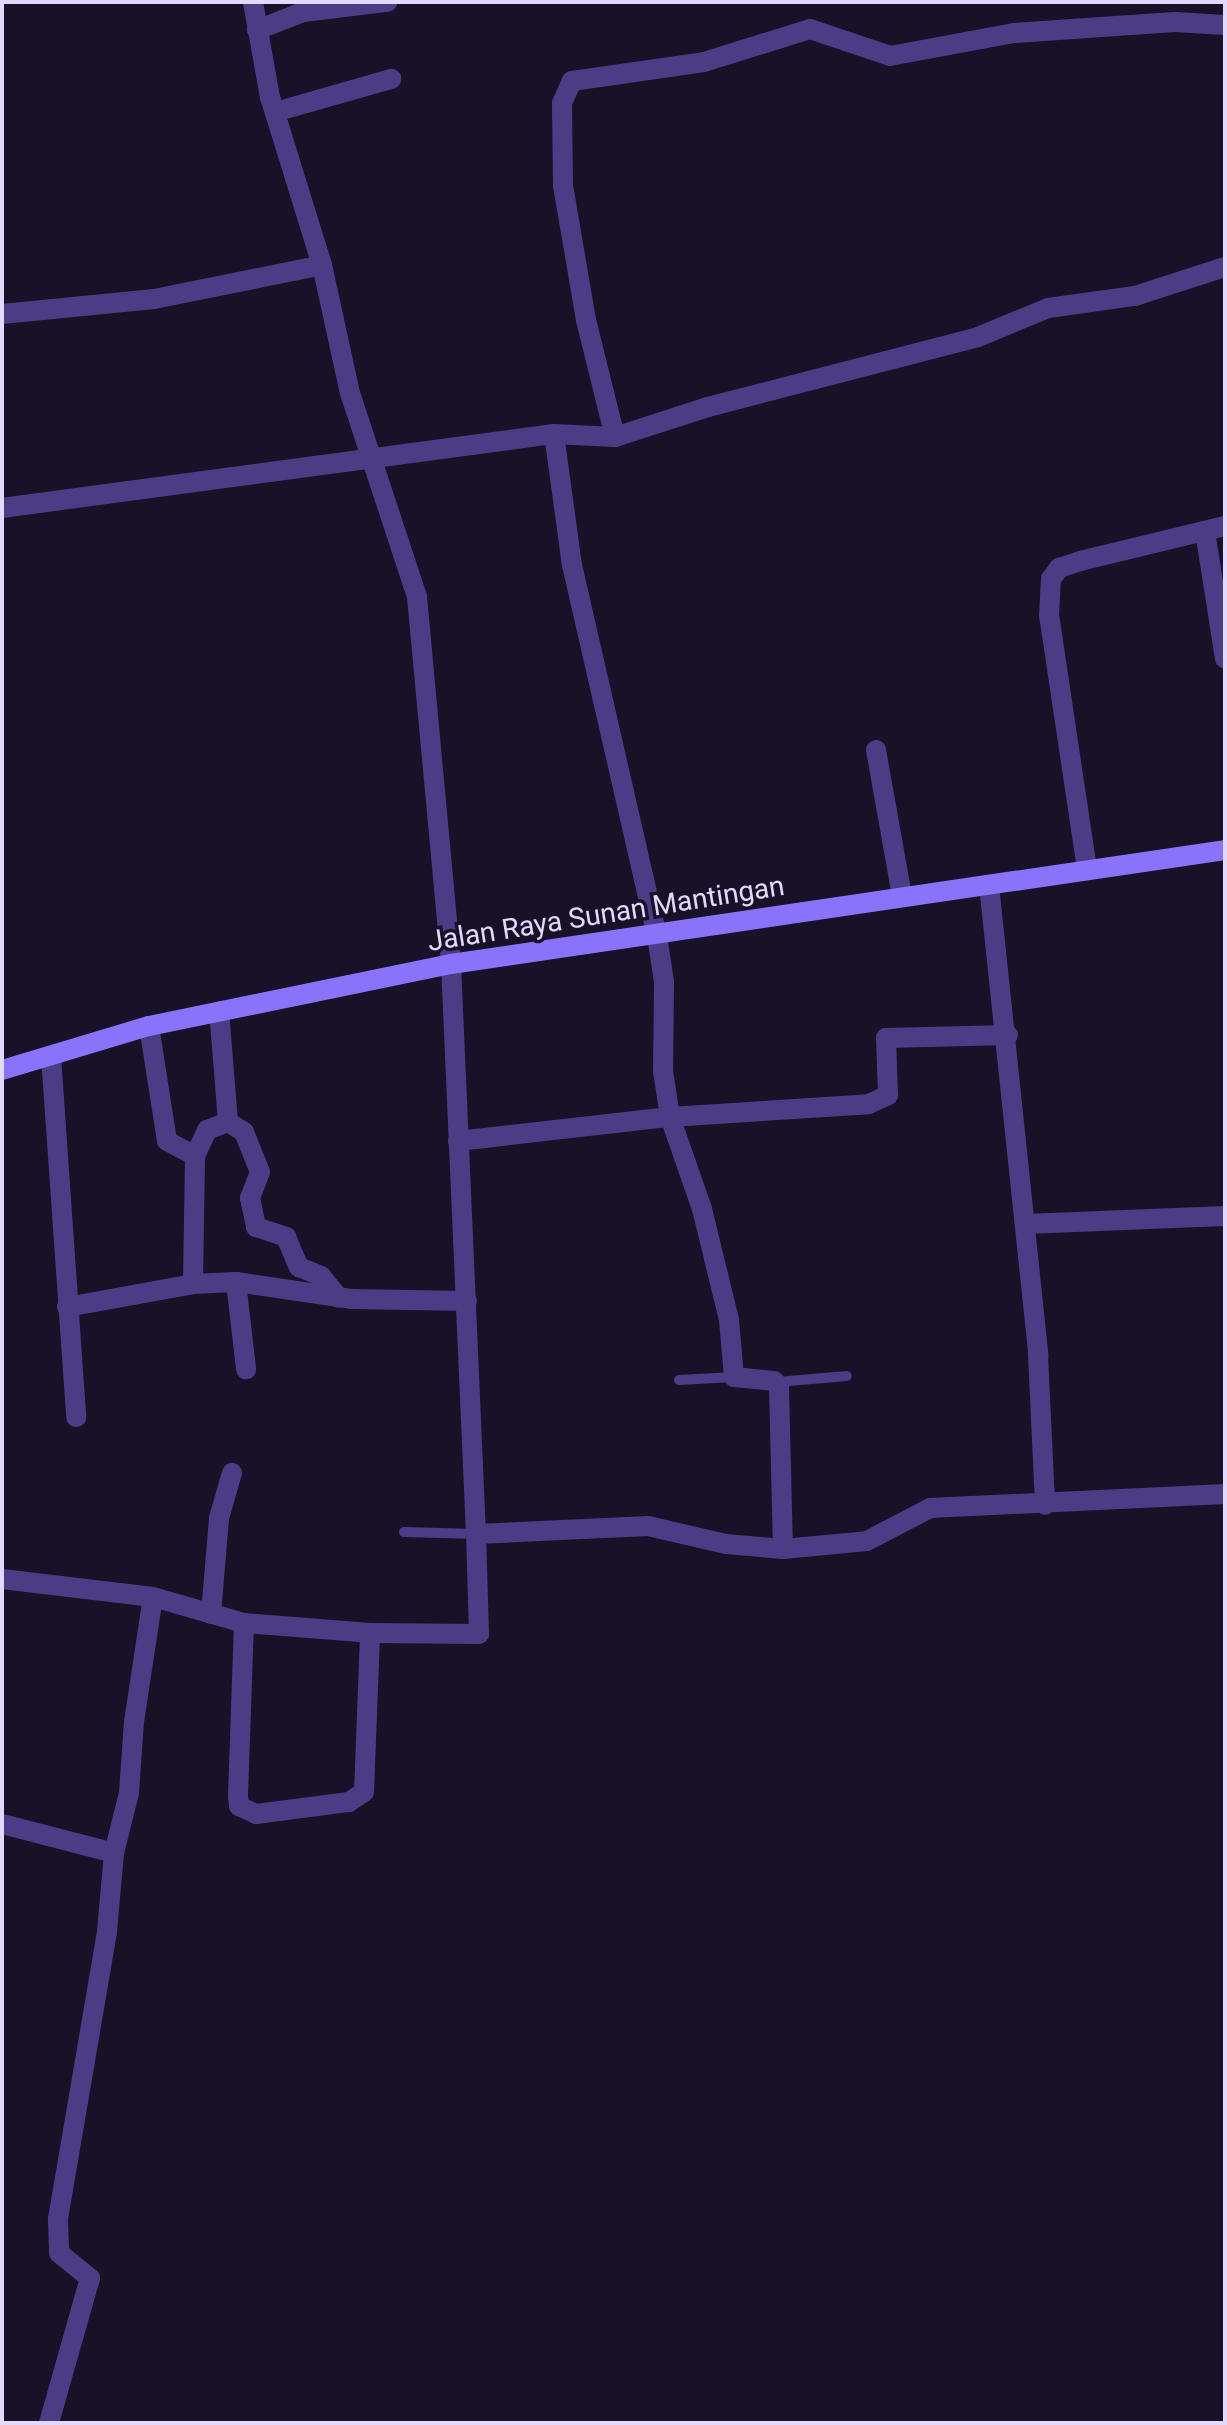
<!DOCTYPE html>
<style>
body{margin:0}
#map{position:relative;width:1227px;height:2425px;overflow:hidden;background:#181128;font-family:Roboto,sans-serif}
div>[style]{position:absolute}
.lane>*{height:10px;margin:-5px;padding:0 5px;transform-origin:5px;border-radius:5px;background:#4b3d85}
.street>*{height:20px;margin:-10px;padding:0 10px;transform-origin:10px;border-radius:10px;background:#4b3d85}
.secondary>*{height:20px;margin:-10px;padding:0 10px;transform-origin:10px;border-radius:10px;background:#8a73fb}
span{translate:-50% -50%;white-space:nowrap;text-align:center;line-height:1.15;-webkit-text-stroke:7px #181128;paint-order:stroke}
.street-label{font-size:28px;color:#e3d9fe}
.frame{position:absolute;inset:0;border:4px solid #e3d9fe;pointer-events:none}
</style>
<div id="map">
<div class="lane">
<div style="left:679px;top:1380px;width:55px;rotate:-3.1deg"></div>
<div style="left:777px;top:1382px;width:70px;rotate:-4.9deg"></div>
<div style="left:404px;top:1532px;width:72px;rotate:1.6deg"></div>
</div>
<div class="street">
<div style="left:253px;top:2px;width:97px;rotate:79.9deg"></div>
<div style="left:270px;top:97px;width:176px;rotate:72.8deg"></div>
<div style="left:322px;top:265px;width:131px;rotate:77.7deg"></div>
<div style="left:350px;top:393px;width:215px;rotate:71.8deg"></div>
<div style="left:417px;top:597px;width:369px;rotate:84.7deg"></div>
<div style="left:451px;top:964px;width:571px;rotate:87.49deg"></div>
<div style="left:476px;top:1534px;width:172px;rotate:-2.7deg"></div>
<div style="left:648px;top:1526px;width:80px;rotate:13deg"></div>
<div style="left:726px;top:1544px;width:57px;rotate:5deg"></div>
<div style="left:783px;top:1549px;width:84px;rotate:-5.4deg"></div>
<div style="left:867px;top:1541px;width:71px;rotate:-27.6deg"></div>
<div style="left:930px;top:1508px;width:295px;rotate:-2.7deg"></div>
<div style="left:257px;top:30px;width:49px;rotate:-21.4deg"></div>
<div style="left:303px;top:12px;width:85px;rotate:-6.8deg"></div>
<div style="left:275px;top:112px;width:121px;rotate:-15.9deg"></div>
<div style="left:2px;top:314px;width:153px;rotate:-5.6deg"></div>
<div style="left:154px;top:299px;width:171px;rotate:-11.4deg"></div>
<div style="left:554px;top:434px;width:132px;rotate:82.2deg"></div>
<div style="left:572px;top:565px;width:381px;rotate:77.1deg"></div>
<div style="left:657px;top:936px;width:47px;rotate:81.3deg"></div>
<div style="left:664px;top:982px;width:89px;rotate:90.6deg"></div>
<div style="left:663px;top:1071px;width:47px;rotate:81.3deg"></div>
<div style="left:670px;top:1117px;width:199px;rotate:-3.7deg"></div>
<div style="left:869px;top:1104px;width:21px;rotate:-25deg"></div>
<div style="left:888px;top:1095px;width:57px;rotate:-92deg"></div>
<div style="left:886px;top:1038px;width:122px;rotate:-1.4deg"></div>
<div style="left:615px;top:437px;width:121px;rotate:-103.9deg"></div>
<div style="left:586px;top:320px;width:137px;rotate:-99.7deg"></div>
<div style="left:563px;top:185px;width:82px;rotate:-90.7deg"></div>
<div style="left:562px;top:103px;width:24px;rotate:-66deg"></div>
<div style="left:572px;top:81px;width:133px;rotate:-8.2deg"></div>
<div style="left:704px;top:62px;width:111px;rotate:-17.3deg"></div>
<div style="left:810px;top:29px;width:84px;rotate:18.6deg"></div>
<div style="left:890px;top:56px;width:126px;rotate:-10.5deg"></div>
<div style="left:1014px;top:33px;width:161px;rotate:-3.9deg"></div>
<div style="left:1175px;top:22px;width:50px;rotate:3.4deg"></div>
<div style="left:2px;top:508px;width:557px;rotate:-7.64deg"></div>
<div style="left:554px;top:434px;width:61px;rotate:2.8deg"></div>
<div style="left:615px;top:437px;width:98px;rotate:-17.9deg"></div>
<div style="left:708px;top:407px;width:279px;rotate:-14.5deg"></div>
<div style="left:978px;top:337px;width:76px;rotate:-22.5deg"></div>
<div style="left:1048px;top:308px;width:88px;rotate:-7.9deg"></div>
<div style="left:1135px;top:296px;width:95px;rotate:-17.9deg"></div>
<div style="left:1205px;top:531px;width:129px;rotate:81.1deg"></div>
<div style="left:876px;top:750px;width:148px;rotate:79.9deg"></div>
<div style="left:1087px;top:869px;width:256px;rotate:-98.5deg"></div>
<div style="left:1049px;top:616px;width:37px;rotate:-87deg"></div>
<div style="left:1051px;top:579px;width:14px;rotate:-54deg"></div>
<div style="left:1059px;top:568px;width:22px;rotate:-18deg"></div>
<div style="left:1080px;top:561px;width:149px;rotate:-13.6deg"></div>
<div style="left:989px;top:885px;width:473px;rotate:84deg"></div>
<div style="left:1038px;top:1355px;width:150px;rotate:87.3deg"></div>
<div style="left:149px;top:1026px;width:116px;rotate:81.1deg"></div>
<div style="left:167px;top:1141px;width:32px;rotate:28deg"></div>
<div style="left:51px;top:1056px;width:362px;rotate:86deg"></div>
<div style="left:228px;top:1122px;width:19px;rotate:32deg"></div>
<div style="left:244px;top:1132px;width:43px;rotate:68.2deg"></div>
<div style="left:260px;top:1172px;width:28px;rotate:111deg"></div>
<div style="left:250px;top:1198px;width:30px;rotate:78deg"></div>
<div style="left:256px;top:1227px;width:32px;rotate:18deg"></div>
<div style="left:286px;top:1237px;width:33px;rotate:67deg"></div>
<div style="left:299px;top:1267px;width:24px;rotate:22deg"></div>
<div style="left:321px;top:1276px;width:28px;rotate:51deg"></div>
<div style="left:458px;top:1141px;width:213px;rotate:-6.5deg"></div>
<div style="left:670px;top:1117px;width:97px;rotate:70.8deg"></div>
<div style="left:702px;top:1209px;width:114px;rotate:76.3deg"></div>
<div style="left:729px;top:1320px;width:57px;rotate:85deg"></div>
<div style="left:734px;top:1377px;width:40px;rotate:5.7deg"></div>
<div style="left:774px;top:1381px;width:8px;rotate:50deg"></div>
<div style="left:779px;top:1387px;width:162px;rotate:88.6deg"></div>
<div style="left:1025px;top:1224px;width:200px;rotate:-2.3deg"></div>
<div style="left:236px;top:1282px;width:88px;rotate:83.4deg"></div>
<div style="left:193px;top:1284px;width:128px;rotate:-89.1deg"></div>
<div style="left:195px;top:1156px;width:29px;rotate:-65deg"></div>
<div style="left:207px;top:1130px;width:22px;rotate:-21deg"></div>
<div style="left:228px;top:1122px;width:111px;rotate:-94.6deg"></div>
<div style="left:67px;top:1307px;width:128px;rotate:-10.3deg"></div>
<div style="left:193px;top:1284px;width:43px;rotate:-2.7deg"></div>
<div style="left:236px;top:1282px;width:116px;rotate:8.4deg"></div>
<div style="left:351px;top:1299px;width:116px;rotate:1deg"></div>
<div style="left:2px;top:1579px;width:152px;rotate:6.8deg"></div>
<div style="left:153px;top:1597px;width:95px;rotate:15.9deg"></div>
<div style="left:244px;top:1623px;width:126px;rotate:4.5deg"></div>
<div style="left:370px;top:1633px;width:109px;rotate:0.5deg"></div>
<div style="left:479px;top:1634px;width:100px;rotate:-91.7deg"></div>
<div style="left:211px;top:1614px;width:96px;rotate:-85.2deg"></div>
<div style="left:219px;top:1518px;width:47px;rotate:-73.9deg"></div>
<div style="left:244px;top:1623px;width:173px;rotate:92deg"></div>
<div style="left:238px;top:1796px;width:10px;rotate:84deg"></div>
<div style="left:239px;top:1806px;width:19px;rotate:25deg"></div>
<div style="left:256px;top:1814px;width:94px;rotate:-7.4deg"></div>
<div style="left:349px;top:1802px;width:18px;rotate:-34deg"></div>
<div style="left:364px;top:1792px;width:159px;rotate:-87.8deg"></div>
<div style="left:2px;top:1824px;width:116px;rotate:14.5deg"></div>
<div style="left:114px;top:1853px;width:79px;rotate:95.1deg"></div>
<div style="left:107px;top:1932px;width:292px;rotate:99.7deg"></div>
<div style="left:58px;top:2220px;width:33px;rotate:88deg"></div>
<div style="left:59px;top:2253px;width:40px;rotate:39deg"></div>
<div style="left:90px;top:2278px;width:151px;rotate:105.8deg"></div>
<div style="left:114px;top:1853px;width:62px;rotate:-76deg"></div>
<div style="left:129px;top:1793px;width:71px;rotate:-86deg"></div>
<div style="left:134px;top:1722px;width:126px;rotate:-81.4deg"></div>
</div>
<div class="secondary">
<div style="left:2px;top:1070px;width:153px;rotate:-16.7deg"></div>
<div style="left:149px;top:1026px;width:308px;rotate:-11.6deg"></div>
<div style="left:451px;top:964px;width:782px;rotate:-8.38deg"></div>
</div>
<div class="street-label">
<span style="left:606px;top:914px;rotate:-9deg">Jalan Raya Sunan Mantingan</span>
</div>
<div class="frame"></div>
</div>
